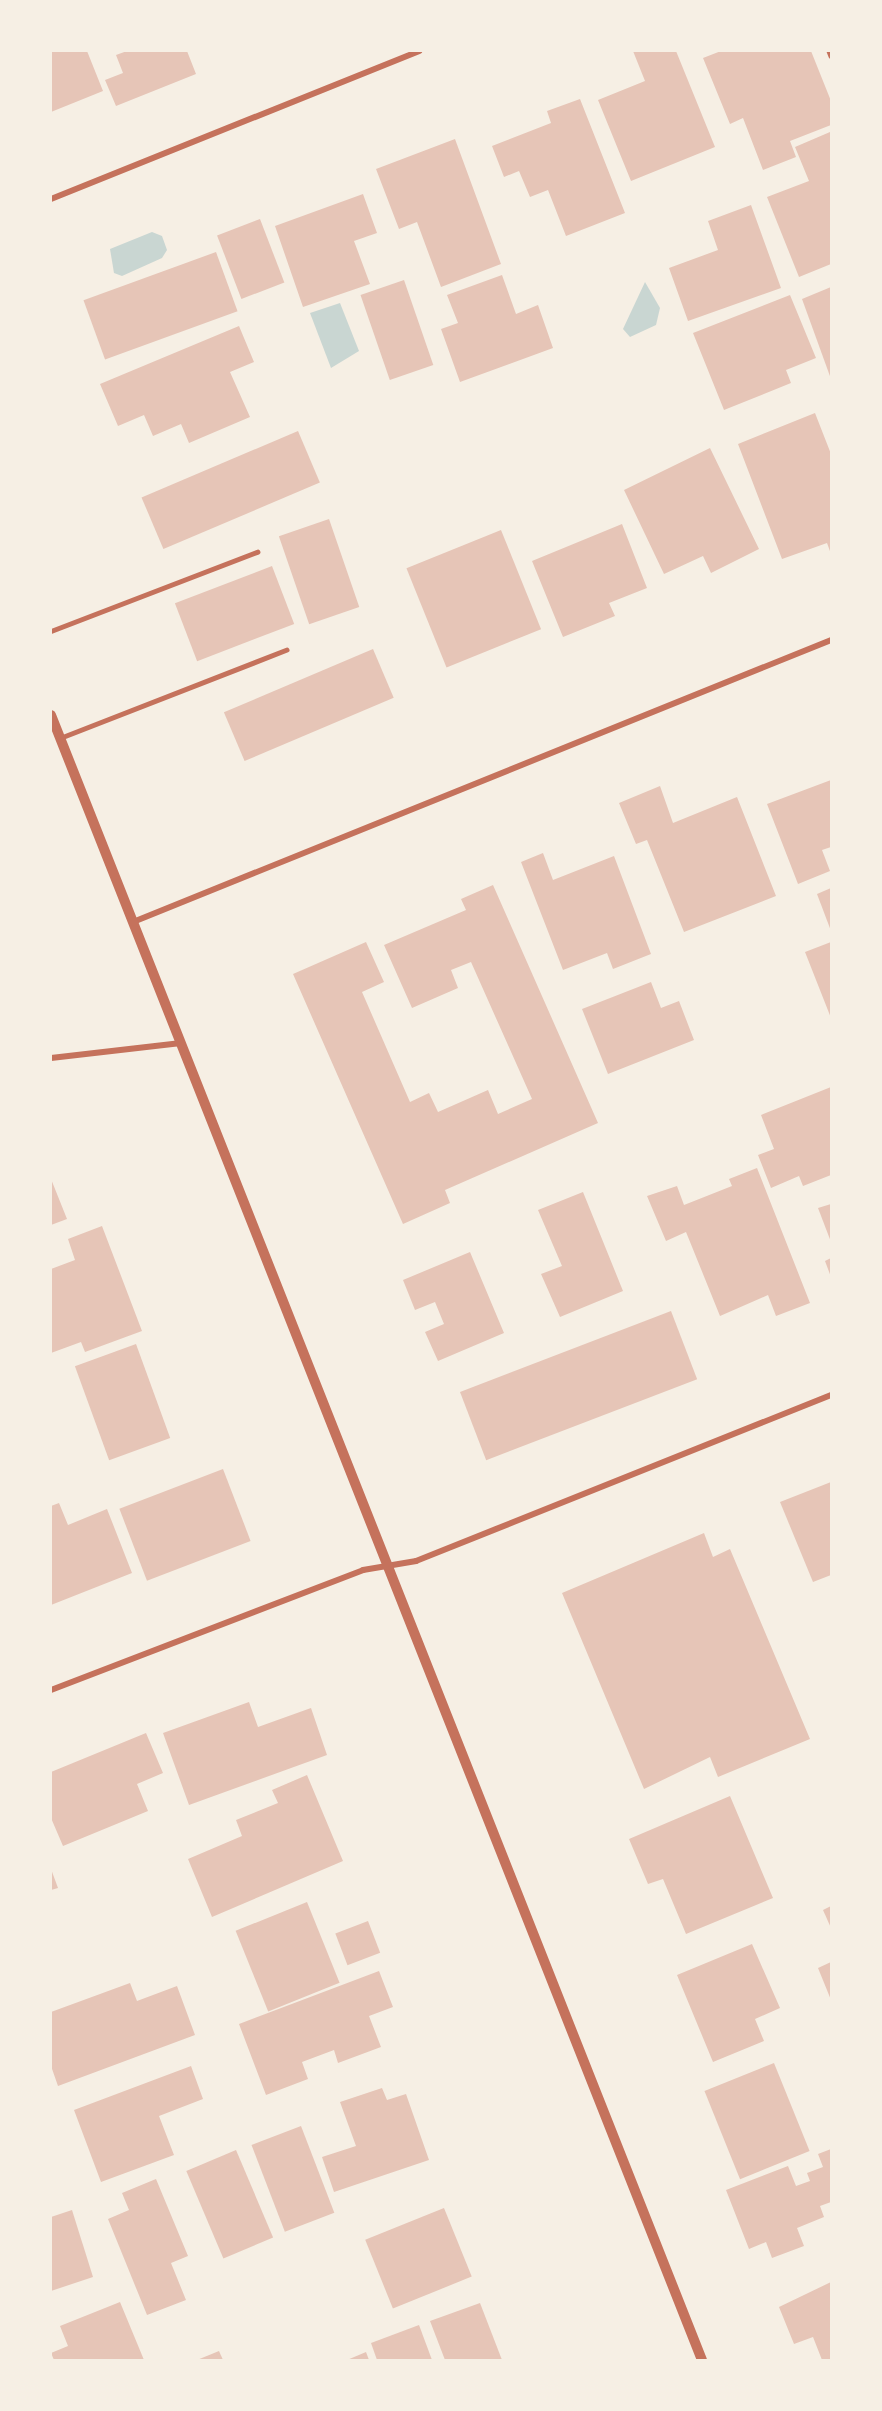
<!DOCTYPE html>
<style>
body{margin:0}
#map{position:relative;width:882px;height:2411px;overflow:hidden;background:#f6efe4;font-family:"PT Sans",sans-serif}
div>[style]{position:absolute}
.water>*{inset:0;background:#c9d6d2}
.building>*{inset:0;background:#e6c5b7;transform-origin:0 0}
.service>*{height:4.5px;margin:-2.25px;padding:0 2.25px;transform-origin:2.25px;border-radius:2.25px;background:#c5725c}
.minor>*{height:6px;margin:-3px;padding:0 3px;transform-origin:3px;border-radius:3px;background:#c5725c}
.tertiary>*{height:10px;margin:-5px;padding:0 5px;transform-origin:5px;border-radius:5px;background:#c5725c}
span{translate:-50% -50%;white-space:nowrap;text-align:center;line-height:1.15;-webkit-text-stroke:4.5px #f6efe4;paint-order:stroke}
.frame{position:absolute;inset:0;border:52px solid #f6efe4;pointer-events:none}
</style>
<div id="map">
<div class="water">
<div style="clip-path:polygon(152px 232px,162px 236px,167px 250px,162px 258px,122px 276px,114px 273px,110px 249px)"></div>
<div style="clip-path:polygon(645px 282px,660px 308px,656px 325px,630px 337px,623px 329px)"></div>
<div style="clip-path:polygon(340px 303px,359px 351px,331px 368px,310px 313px)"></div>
</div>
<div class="building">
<div style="clip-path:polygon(51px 51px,87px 51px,103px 91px,51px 112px)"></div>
<div style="clip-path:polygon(127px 51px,187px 51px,196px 74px,116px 106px,105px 80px,123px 73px,116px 55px)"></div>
<div style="clip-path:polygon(633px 51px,676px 51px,715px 147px,631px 181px,598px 100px,645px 81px)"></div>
<div style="clip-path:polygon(721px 51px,811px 51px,831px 101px,831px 125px,790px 141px,796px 157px,763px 170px,743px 118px,730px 124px,703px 58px)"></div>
<div style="clip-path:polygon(580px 99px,625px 213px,566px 236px,548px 190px,530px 197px,519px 171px,504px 177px,492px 146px,551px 123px,547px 111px)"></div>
<div style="clip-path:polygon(830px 132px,831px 264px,799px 277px,767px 197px,809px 181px,795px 147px)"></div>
<div style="clip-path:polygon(455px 139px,501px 264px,441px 287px,417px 222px,399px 229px,376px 169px)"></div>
<div style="clip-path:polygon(363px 194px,377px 233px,354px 241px,370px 284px,303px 307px,275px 226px)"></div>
<div style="clip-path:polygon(751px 205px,781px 288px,688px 321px,669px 268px,718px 250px,708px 221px)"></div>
<div style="left:260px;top:219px;width:68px;height:46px;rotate:69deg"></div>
<div style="left:216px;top:252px;width:63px;height:141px;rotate:70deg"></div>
<div style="clip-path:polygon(502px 275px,516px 314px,538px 305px,553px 348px,460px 382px,441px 329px,458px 323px,447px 295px)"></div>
<div style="left:404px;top:280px;width:90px;height:46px;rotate:71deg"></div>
<div style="clip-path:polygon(831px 287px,831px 379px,802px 299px)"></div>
<div style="clip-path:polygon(790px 295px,816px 358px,786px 370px,791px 383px,724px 410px,693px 333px)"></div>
<div style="clip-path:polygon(239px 326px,254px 362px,230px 372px,250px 417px,189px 443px,181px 424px,153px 436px,144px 415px,118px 426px,100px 384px)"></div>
<div style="clip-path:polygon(815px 413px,831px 454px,831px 554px,827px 543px,782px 559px,738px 444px)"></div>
<div style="left:298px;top:431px;width:56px;height:170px;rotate:67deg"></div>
<div style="clip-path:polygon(710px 448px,759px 549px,711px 573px,703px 556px,664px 574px,624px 490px)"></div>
<div style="left:329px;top:519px;width:93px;height:53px;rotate:71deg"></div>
<div style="clip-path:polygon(622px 524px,647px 588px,609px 603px,615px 616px,563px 637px,532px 561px)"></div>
<div style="left:501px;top:530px;width:107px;height:102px;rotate:68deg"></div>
<div style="left:272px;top:566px;width:62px;height:104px;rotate:69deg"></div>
<div style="left:373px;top:649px;width:53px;height:162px;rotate:67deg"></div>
<div style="clip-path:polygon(831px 780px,831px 847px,822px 850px,830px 871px,798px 884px,767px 804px)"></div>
<div style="clip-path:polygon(660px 786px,673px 823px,737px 797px,776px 896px,684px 932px,647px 840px,636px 844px,619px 803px)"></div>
<div style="clip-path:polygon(543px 853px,553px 880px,614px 856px,651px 954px,613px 969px,607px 953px,563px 970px,521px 862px)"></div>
<div style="clip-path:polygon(493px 885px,598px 1123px,445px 1190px,450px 1203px,403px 1224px,293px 974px,366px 942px,384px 982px,362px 992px,410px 1102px,429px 1093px,438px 1112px,488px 1090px,498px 1114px,532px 1099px,471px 962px,451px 970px,458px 988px,412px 1008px,384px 945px,466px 910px,461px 899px)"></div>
<div style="clip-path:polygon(831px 888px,831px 931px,817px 894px)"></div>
<div style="clip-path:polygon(831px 942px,831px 1018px,805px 952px)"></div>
<div style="clip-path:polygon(651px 982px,661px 1008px,679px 1001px,694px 1040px,608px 1074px,582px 1009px)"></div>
<div style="clip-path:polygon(831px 1087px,831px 1175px,803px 1186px,799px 1176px,771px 1188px,758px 1155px,774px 1149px,761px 1115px)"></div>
<div style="clip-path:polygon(757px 1168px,810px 1303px,776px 1316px,768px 1295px,720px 1316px,686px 1232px,666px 1241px,647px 1196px,677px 1186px,684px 1205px,732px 1186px,729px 1179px)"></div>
<div style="clip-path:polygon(51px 1179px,67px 1219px,51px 1225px)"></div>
<div style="clip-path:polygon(583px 1192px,623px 1291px,560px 1317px,541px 1274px,562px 1266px,538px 1210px)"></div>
<div style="clip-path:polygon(831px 1204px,831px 1242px,818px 1208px)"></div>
<div style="clip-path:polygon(102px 1226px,142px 1331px,85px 1352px,81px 1342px,51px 1353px,51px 1269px,75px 1260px,68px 1239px)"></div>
<div style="clip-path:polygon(470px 1252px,504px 1333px,438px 1361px,425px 1332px,444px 1324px,435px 1302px,415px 1310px,403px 1280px)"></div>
<div style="clip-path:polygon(831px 1258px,831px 1277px,825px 1261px)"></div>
<div style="left:671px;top:1311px;width:73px;height:226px;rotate:69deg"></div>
<div style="left:136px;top:1344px;width:100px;height:65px;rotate:70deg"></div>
<div style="left:223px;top:1469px;width:77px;height:111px;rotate:69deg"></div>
<div style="clip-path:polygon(831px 1482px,831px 1575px,813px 1582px,780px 1502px)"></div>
<div style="clip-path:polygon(59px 1503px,68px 1525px,107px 1509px,132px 1573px,51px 1605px,51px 1506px)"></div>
<div style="clip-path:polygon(704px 1533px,713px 1557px,730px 1549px,810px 1739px,718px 1777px,710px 1757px,644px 1789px,562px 1593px)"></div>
<div style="clip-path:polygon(249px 1702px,258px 1727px,311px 1708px,327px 1755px,189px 1805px,163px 1733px)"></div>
<div style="clip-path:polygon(146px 1733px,163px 1773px,137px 1784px,148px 1811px,63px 1846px,51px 1818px,51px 1772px)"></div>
<div style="clip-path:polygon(307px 1775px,343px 1861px,212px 1917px,188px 1859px,242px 1836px,236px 1820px,278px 1803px,272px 1790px)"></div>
<div style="clip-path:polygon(730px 1796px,773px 1898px,686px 1934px,663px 1879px,648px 1884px,629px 1839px)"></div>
<div style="clip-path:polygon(51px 1869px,58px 1888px,51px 1890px)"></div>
<div style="left:307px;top:1902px;width:87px;height:77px;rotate:68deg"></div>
<div style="clip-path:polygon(831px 1906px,831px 1928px,823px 1910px)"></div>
<div style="left:368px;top:1921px;width:34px;height:35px;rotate:69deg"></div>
<div style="clip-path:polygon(752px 1944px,780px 2008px,755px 2019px,764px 2041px,713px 2062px,677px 1975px)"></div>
<div style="clip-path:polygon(831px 1962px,831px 2000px,818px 1968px)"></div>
<div style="clip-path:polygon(379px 1971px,393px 2007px,369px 2016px,381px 2047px,338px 2063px,334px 2050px,302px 2062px,308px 2079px,266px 2095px,239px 2024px)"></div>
<div style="clip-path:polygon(130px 1983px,137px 2001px,177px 1986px,195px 2035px,58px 2086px,51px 2066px,51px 2012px)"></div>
<div style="left:774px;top:2063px;width:95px;height:75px;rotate:68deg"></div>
<div style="clip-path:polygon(191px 2066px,203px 2099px,159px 2116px,174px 2155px,101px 2182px,74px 2110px)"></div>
<div style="clip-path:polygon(382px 2088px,387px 2100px,406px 2094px,429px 2160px,334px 2192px,322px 2157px,356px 2146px,340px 2102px)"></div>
<div style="left:301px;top:2126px;width:93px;height:53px;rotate:69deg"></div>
<div style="clip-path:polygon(831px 2149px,831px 2202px,820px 2206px,824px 2217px,797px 2228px,804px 2246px,772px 2258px,766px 2242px,749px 2249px,726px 2190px,788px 2166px,796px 2186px,810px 2181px,807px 2173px,823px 2167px,818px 2154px)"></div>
<div style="left:236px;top:2150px;width:95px;height:54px;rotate:67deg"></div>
<div style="clip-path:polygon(156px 2179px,188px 2256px,171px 2263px,186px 2300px,147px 2315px,108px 2219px,129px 2210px,122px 2193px)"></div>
<div style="left:444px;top:2208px;width:74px;height:85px;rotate:68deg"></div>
<div style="clip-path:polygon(72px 2210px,93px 2277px,51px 2291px,51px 2217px)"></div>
<div style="clip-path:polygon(831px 2282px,831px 2360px,822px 2360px,813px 2337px,794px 2344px,779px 2307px)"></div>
<div style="clip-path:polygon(120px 2302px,144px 2360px,54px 2360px,51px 2353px,68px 2346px,60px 2326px)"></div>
<div style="clip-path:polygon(480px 2303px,502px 2360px,445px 2360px,430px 2321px)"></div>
<div style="clip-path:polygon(419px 2325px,432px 2360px,377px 2360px,371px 2343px)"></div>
<div style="clip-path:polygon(219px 2351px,223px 2360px,197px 2360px)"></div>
<div style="clip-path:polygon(366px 2352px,369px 2360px,347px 2360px)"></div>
</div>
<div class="service">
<div style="left:829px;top:51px;width:5px;rotate:68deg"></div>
<div style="left:51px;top:631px;width:221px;rotate:-21deg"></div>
<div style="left:60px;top:738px;width:243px;rotate:-21.3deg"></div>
</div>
<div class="minor">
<div style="left:51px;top:199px;width:397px;rotate:-21.9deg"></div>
<div style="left:133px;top:922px;width:753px;rotate:-22deg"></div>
<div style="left:51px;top:1058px;width:131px;rotate:-6.6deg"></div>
<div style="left:51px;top:1690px;width:334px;rotate:-21deg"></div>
<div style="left:363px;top:1570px;width:54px;rotate:-9.6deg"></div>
<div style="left:416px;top:1561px;width:447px;rotate:-21.8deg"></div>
</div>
<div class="tertiary">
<div style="left:51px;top:715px;width:1769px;rotate:68.41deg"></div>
</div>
<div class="frame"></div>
</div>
